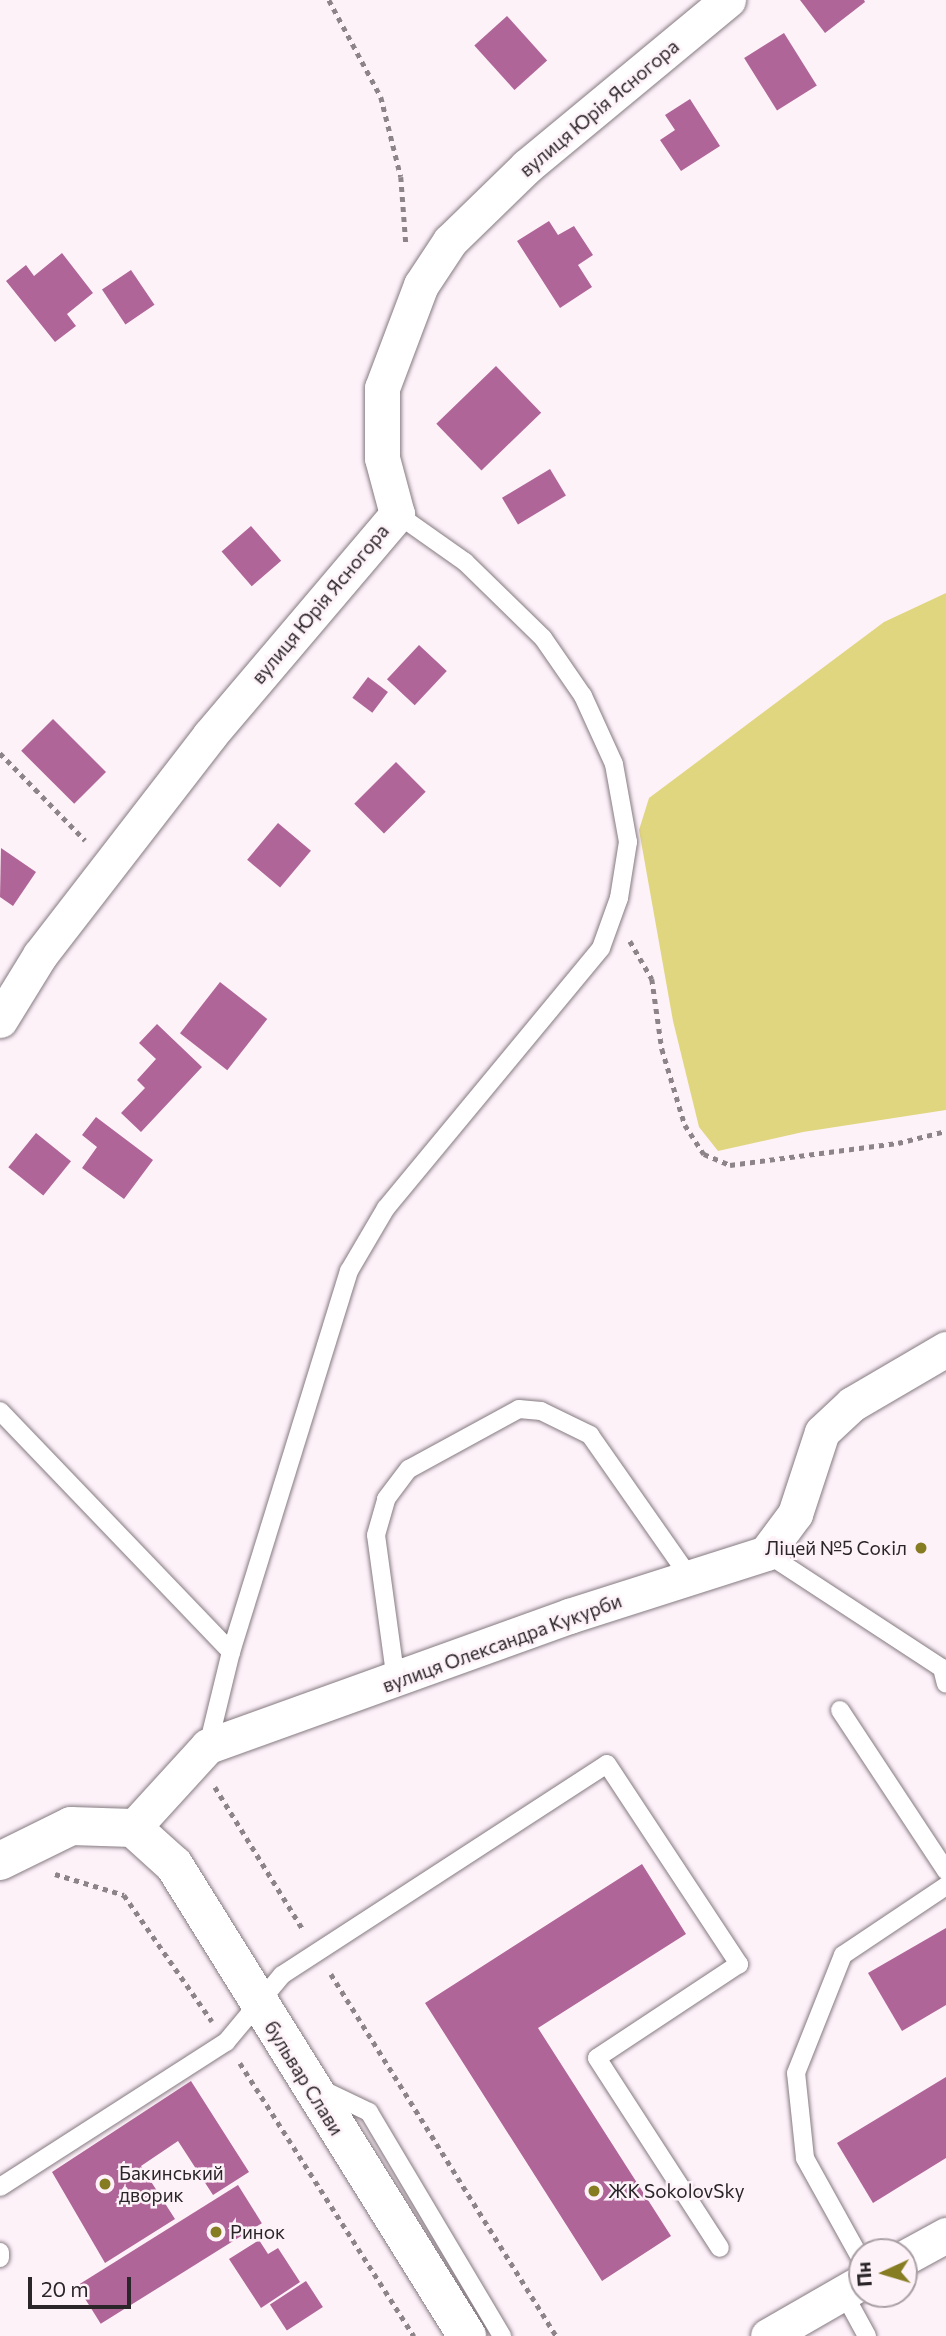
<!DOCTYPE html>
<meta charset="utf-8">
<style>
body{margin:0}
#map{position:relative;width:946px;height:2336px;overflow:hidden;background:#fef2f9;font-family:Commissioner,sans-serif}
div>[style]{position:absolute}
.green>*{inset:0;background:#e0d680}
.building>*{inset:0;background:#af6597;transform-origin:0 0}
.path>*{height:4.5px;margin-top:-2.25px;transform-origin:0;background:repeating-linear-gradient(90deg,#8c8489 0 5px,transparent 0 10px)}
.roads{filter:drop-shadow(0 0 2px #857a81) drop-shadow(0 0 2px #857a81)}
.service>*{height:18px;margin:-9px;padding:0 9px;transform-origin:9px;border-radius:9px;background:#fff}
.minor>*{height:35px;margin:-17.5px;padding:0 17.5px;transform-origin:17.5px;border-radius:17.5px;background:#fff}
.tertiary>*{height:38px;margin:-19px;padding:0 19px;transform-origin:19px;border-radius:19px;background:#fff}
.dots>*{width:19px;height:19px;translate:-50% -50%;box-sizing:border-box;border:4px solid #fef2f9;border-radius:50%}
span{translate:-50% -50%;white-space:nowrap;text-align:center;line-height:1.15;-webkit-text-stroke:5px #fef2f9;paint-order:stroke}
.street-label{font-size:19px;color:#2a2528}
.poi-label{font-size:19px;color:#2a2528}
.right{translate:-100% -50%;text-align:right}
.left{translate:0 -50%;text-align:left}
.north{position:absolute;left:848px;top:2238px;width:70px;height:70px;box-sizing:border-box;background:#fef2f9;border:2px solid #a9a0a5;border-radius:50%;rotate:266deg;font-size:19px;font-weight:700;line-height:28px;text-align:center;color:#2a2528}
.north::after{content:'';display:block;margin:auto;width:24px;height:32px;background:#867c22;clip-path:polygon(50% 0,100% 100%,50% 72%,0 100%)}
.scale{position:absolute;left:28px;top:2277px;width:103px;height:32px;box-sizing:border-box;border:4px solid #2a2528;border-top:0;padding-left:9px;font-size:21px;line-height:24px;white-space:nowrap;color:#2a2528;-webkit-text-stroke:5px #fef2f9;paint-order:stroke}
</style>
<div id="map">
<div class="green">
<div style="clip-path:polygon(946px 593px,946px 1110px,803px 1132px,718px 1151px,699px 1127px,673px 1021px,639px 830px,649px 798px,884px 622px)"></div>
</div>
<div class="building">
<div style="clip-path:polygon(800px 0,864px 0,865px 2px,825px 33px)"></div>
<div style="left:507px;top:16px;width:60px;height:44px;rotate:48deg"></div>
<div style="left:784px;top:33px;width:62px;height:47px;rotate:58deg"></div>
<div style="clip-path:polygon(690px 99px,720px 146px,681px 171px,660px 140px,675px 130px,665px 115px)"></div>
<div style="clip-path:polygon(549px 221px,558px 235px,574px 226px,593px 255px,578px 265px,592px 287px,560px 308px,517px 241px)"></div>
<div style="clip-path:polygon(62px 253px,93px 293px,67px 314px,76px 326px,55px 342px,6px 281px,26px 265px,34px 276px)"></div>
<div style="left:131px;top:270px;width:42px;height:35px;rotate:56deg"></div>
<div style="left:496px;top:366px;width:65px;height:83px;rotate:46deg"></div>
<div style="left:550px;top:469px;width:31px;height:56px;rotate:59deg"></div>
<div style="left:251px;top:526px;width:46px;height:39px;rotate:49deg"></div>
<div style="left:419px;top:645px;width:38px;height:47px;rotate:43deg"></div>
<div style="left:368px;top:677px;width:25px;height:26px;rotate:37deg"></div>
<div style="left:53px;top:719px;width:75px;height:45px;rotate:45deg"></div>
<div style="left:396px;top:762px;width:42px;height:59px;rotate:45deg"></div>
<div style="left:278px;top:823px;width:43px;height:48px;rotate:40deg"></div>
<div style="clip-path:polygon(1px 848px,36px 872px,13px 906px,0 897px)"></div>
<div style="left:220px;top:982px;width:60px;height:65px;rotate:38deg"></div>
<div style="clip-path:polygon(157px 1024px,202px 1067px,141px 1132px,121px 1113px,145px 1088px,137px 1080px,156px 1059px,139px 1043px)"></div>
<div style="clip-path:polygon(96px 1117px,153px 1160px,124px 1199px,82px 1168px,97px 1147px,82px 1135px)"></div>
<div style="left:36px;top:1133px;width:45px;height:44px;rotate:39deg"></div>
<div style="clip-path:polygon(642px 1864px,686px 1934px,538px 2028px,671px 2236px,602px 2281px,425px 2003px)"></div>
<div style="clip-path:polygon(946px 1928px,946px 2005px,902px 2031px,868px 1973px)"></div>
<div style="clip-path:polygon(946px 2077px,946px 2158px,873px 2203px,837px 2143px)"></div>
<div style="clip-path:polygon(191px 2081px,249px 2172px,213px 2195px,178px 2141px,141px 2166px,175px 2219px,105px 2263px,52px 2172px)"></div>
<div style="left:238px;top:2185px;width:45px;height:190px;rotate:58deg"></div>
<div style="clip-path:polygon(259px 2240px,268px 2254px,278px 2248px,300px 2282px,261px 2308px,229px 2259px)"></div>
<div style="left:306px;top:2281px;width:31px;height:43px;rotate:57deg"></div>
</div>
<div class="path">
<div style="left:329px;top:0;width:110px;rotate:61.8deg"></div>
<div style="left:381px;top:97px;width:82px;rotate:76deg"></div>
<div style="left:401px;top:177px;width:67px;rotate:85.7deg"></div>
<div style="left:0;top:753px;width:122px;rotate:45.7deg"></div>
<div style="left:630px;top:941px;width:44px;rotate:59.9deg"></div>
<div style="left:652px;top:979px;width:71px;rotate:81.9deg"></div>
<div style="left:662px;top:1049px;width:79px;rotate:73.2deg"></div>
<div style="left:685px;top:1125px;width:35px;rotate:57deg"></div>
<div style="left:704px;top:1154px;width:28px;rotate:23deg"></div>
<div style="left:730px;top:1165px;width:169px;rotate:-7.5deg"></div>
<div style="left:898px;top:1143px;width:49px;rotate:-14deg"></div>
<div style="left:215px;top:1787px;width:169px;rotate:58.3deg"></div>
<div style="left:55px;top:1874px;width:72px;rotate:16.9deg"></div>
<div style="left:124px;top:1895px;width:154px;rotate:55.1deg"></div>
<div style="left:331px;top:1974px;width:426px;rotate:58.1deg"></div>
<div style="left:240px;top:2063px;width:324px;rotate:57.5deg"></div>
</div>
<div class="roads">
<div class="service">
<div style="left:0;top:1411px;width:334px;rotate:46.2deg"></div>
<div style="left:766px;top:1553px;width:210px;rotate:33.2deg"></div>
<div style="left:942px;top:1668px;width:16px;rotate:76deg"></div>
<div style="left:396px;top:1681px;width:147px;rotate:-97.8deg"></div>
<div style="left:376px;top:1535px;width:37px;rotate:-74deg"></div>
<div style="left:386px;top:1499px;width:38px;rotate:-53deg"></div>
<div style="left:409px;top:1469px;width:125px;rotate:-28.6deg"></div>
<div style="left:519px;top:1409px;width:22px;rotate:5deg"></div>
<div style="left:541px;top:1411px;width:55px;rotate:26.1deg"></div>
<div style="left:590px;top:1435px;width:176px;rotate:55deg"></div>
<div style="left:840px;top:1710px;width:193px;rotate:56.6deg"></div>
<div style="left:208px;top:1746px;width:97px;rotate:-76.3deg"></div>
<div style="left:231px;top:1652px;width:399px;rotate:-72.8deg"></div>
<div style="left:349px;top:1271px;width:73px;rotate:-59.6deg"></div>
<div style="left:386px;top:1208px;width:337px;rotate:-50.4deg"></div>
<div style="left:601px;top:948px;width:53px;rotate:-70.2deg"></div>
<div style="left:619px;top:898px;width:57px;rotate:-80.9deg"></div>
<div style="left:628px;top:842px;width:79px;rotate:-100.2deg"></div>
<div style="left:614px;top:764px;width:75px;rotate:-114.5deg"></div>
<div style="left:583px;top:696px;width:70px;rotate:-124.6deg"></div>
<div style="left:543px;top:638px;width:109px;rotate:-135.7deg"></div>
<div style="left:465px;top:562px;width:83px;rotate:-144.8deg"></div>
<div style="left:323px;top:2090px;width:51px;rotate:25.6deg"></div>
<div style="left:369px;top:2112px;width:261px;rotate:59.3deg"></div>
<div style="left:0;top:2187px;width:269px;rotate:-32.7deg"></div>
<div style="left:226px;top:2042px;width:87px;rotate:-50.1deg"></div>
<div style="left:282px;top:1975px;width:387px;rotate:-33deg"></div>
<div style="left:607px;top:1764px;width:240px;rotate:56.6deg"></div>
<div style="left:739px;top:1964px;width:170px;rotate:146.5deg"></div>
<div style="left:597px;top:2058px;width:226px;rotate:57.1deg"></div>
<div style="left:0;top:2252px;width:6px;rotate:90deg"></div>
<div style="left:862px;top:2261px;width:118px;rotate:-119deg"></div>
<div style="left:805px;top:2158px;width:85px;rotate:-96deg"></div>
<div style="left:796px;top:2073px;width:127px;rotate:-68.3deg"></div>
<div style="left:843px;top:1955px;width:124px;rotate:-33.8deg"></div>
<div style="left:843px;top:2292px;width:50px;rotate:61.4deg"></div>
</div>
<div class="minor">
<div style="left:0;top:1020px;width:76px;rotate:-58.4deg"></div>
<div style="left:40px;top:955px;width:277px;rotate:-52.3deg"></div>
<div style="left:209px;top:736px;width:291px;rotate:-49.7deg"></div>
<div style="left:397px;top:514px;width:58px;rotate:-105deg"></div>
<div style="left:382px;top:458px;width:70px;rotate:-90deg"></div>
<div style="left:382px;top:388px;width:110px;rotate:-69.3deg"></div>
<div style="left:421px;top:285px;width:53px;rotate:-56.6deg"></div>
<div style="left:450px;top:241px;width:107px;rotate:-44.2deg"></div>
<div style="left:527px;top:166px;width:261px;rotate:-39.6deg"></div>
<div style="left:133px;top:1828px;width:111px;rotate:-47.6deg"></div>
<div style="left:208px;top:1746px;width:384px;rotate:-19.8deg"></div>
<div style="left:569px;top:1616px;width:207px;rotate:-17.7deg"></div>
<div style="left:766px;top:1553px;width:49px;rotate:-53.4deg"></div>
<div style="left:795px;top:1514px;width:86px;rotate:-71.8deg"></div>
<div style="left:822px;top:1432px;width:41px;rotate:-43deg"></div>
<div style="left:852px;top:1404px;width:109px;rotate:-30.3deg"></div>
<div style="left:904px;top:2258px;width:48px;rotate:-28.7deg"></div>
<div style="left:768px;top:2336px;width:108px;rotate:-29.9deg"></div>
</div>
<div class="tertiary">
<div style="left:0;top:1861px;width:79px;rotate:-26.2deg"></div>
<div style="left:71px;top:1826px;width:62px;rotate:1.8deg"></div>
<div style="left:133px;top:1828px;width:55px;rotate:42.1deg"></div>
<div style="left:174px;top:1865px;width:555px;rotate:58.12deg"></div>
</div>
</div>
<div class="dots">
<div style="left:921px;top:1548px;background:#867c22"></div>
<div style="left:105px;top:2184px;background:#867c22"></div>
<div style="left:594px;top:2191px;background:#867c22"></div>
<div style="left:216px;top:2232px;background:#867c22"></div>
</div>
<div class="street-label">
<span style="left:599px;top:108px;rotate:-40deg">вулиця Юрія Ясногора</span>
<span style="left:320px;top:604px;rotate:-50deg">вулиця Юрія Ясногора</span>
<span style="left:502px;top:1643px;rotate:-20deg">вулиця Олександра Кукурби</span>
<span style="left:304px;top:2078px;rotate:58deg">бульвар Слави</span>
</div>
<div class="poi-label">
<span class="right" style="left:907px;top:1548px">Ліцей №5 Сокіл</span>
<span class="left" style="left:119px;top:2184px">Бакинський<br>дворик</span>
<span class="left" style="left:608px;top:2191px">ЖК SokolovSky</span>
<span class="left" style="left:230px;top:2232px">Ринок</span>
</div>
<div class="north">Пн</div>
<div class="scale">20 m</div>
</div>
